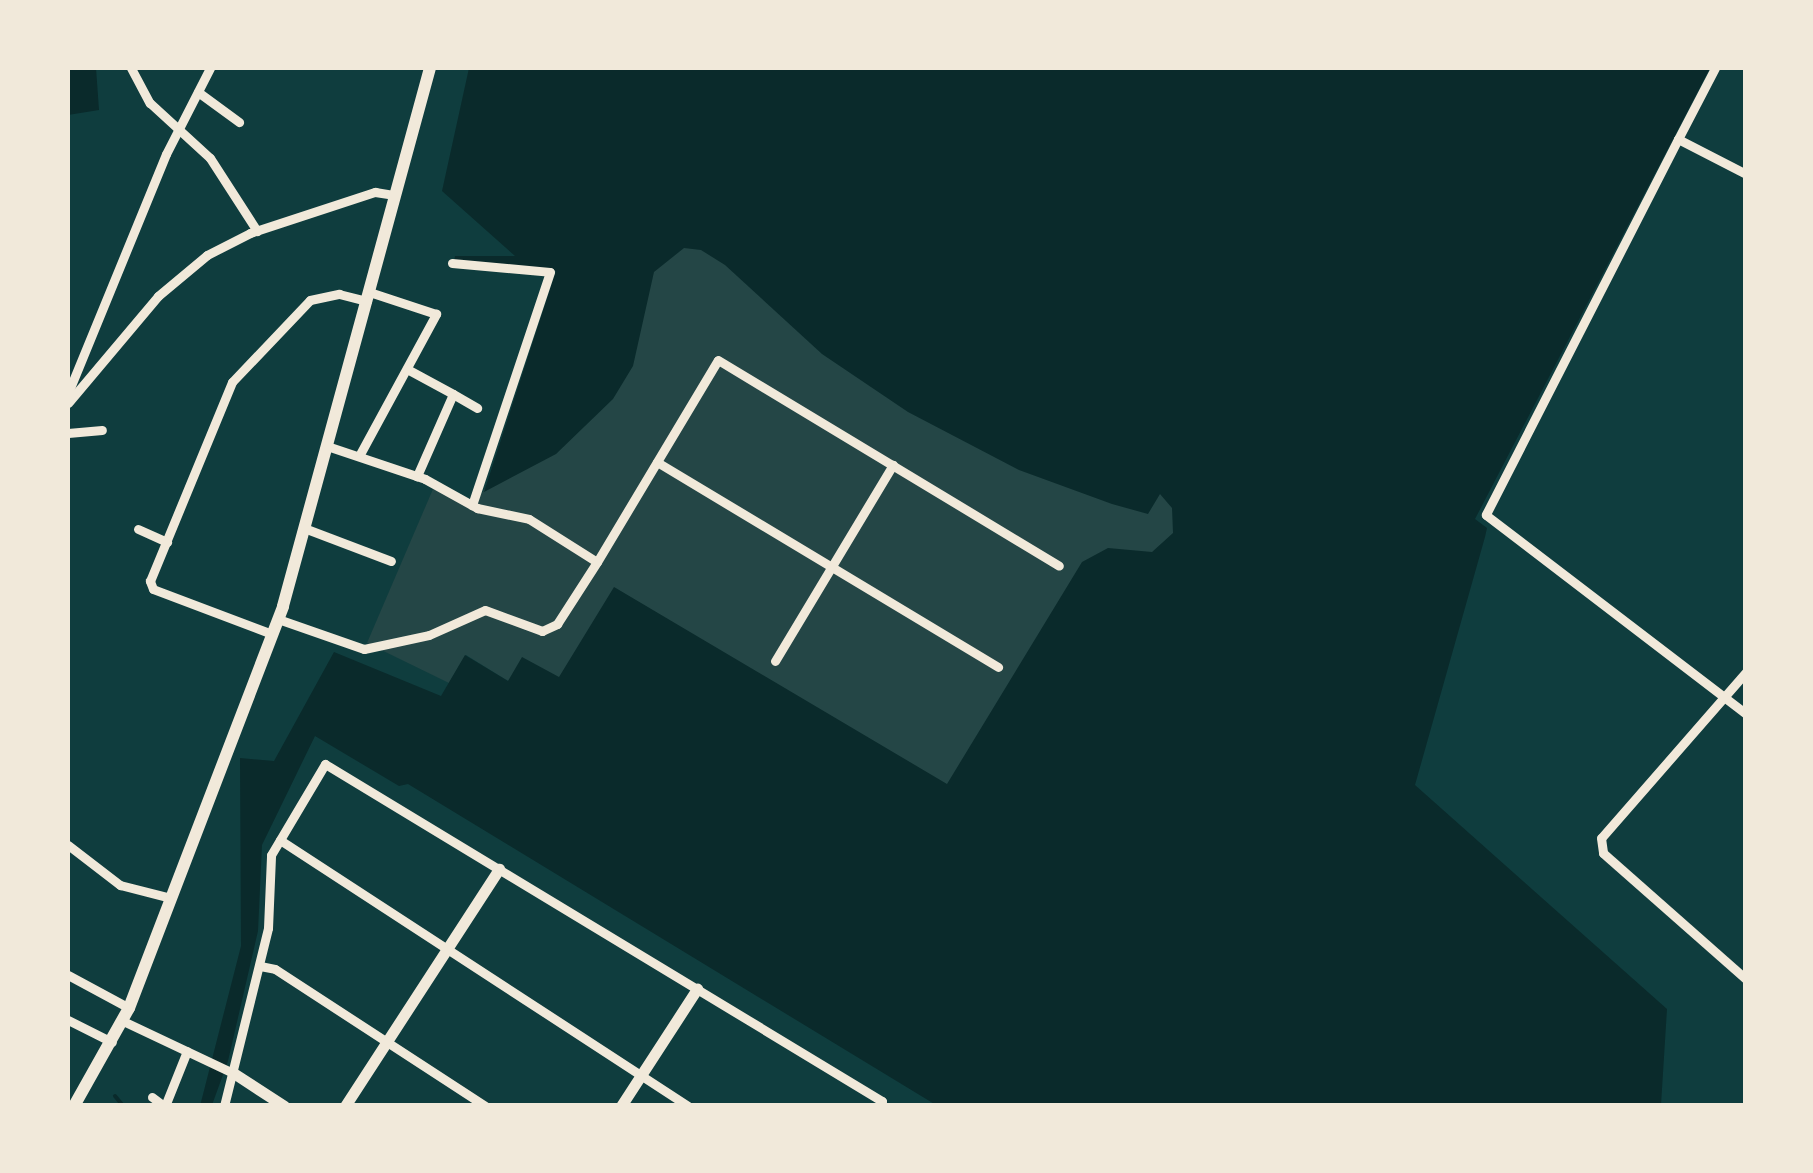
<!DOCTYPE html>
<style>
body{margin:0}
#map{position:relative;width:1813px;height:1173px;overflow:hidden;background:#0f3d3e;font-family:"IBM Plex Sans",sans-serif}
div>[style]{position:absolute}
.green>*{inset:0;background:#244646}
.water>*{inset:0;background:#0a2a2b}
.stream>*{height:4px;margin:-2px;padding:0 2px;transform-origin:2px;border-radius:2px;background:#0a2a2b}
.minor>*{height:9px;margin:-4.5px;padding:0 4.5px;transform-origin:4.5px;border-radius:4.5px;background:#f1e9da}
.tertiary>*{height:11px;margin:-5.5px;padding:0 5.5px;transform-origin:5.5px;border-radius:5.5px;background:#f1e9da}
.secondary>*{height:12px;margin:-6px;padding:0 6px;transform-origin:6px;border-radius:6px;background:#f1e9da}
span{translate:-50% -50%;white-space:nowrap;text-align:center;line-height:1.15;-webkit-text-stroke:10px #f1e9da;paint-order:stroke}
.frame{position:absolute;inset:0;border:70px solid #f1e9da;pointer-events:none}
</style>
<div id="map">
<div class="green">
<div style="clip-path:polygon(695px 235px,1160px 490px,1177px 514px,1173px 540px,948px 788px,615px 588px,560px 677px,508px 681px,466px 655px,449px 683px,367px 643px,433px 489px,475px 503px,633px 274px)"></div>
</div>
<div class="water">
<div style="clip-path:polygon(68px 68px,96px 68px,99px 110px,68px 115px)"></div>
<div style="clip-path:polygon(469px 68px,1710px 68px,1475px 519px,1487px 528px,1485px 537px,1415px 785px,1667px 1009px,1661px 1105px,936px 1105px,408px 784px,399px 786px,315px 736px,262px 845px,258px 931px,228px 1061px,212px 1105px,200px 1106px,241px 946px,240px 758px,274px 761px,334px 652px,441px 696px,465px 655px,508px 681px,522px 657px,559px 677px,614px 587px,947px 784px,1082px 562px,1108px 548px,1152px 552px,1173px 533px,1172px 508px,1160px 494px,1148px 514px,1112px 504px,1019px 470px,908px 412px,822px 354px,725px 265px,701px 250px,684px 248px,654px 272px,633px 366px,613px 399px,556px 454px,484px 492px,556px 271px,454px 262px,455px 256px,515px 256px,442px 191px)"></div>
</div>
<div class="stream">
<div style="left:115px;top:1096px;width:13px;rotate:51deg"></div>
</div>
<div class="minor">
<div style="left:131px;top:68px;width:40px;rotate:62deg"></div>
<div style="left:150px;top:103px;width:81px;rotate:42.5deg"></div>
<div style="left:210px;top:158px;width:87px;rotate:57.2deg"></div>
<div style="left:1715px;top:68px;width:80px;rotate:117.5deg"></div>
<div style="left:1678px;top:139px;width:76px;rotate:27.2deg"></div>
<div style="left:198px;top:92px;width:51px;rotate:36.2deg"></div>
<div style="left:1678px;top:139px;width:422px;rotate:117.1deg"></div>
<div style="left:1486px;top:515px;width:327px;rotate:37.4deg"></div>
<div style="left:452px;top:263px;width:98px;rotate:5.2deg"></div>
<div style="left:550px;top:272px;width:246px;rotate:108.5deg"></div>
<div style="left:407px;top:369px;width:52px;rotate:28.5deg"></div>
<div style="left:453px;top:394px;width:90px;rotate:113.7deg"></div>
<div style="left:68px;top:393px;width:258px;rotate:-67.7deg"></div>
<div style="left:166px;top:154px;width:97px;rotate:-62.9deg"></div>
<div style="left:453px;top:394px;width:28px;rotate:30deg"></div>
<div style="left:68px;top:403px;width:140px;rotate:-49.9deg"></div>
<div style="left:158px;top:296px;width:64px;rotate:-39.9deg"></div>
<div style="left:207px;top:255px;width:48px;rotate:-27.1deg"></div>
<div style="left:250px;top:233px;width:132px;rotate:-18.2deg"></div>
<div style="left:375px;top:192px;width:20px;rotate:9deg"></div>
<div style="left:68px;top:433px;width:34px;rotate:-5deg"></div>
<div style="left:327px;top:446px;width:103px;rotate:18.6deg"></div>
<div style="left:425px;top:479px;width:60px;rotate:29.1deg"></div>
<div style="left:477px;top:508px;width:53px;rotate:11.9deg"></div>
<div style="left:529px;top:519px;width:80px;rotate:32.3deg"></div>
<div style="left:597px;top:562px;width:235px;rotate:-59.1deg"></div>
<div style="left:718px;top:360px;width:398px;rotate:31.1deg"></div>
<div style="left:359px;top:456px;width:162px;rotate:-61.5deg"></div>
<div style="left:436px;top:314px;width:71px;rotate:-161.8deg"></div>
<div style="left:657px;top:462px;width:398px;rotate:31deg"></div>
<div style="left:304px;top:528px;width:93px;rotate:20.8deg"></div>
<div style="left:138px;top:529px;width:32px;rotate:24deg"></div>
<div style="left:278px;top:619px;width:91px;rotate:19.2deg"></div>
<div style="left:364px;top:649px;width:66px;rotate:-12.2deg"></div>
<div style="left:429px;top:635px;width:61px;rotate:-24.1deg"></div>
<div style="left:485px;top:610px;width:61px;rotate:20.2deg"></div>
<div style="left:542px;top:631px;width:17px;rotate:-25deg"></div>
<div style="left:557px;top:624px;width:74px;rotate:-57.2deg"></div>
<div style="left:272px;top:634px;width:127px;rotate:-159.3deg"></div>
<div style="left:153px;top:589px;width:9px;rotate:-111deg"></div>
<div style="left:150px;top:581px;width:215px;rotate:-67.6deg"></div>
<div style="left:232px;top:382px;width:113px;rotate:-46.4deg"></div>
<div style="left:310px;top:300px;width:30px;rotate:-12deg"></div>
<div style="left:339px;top:294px;width:29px;rotate:14deg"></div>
<div style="left:775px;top:661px;width:229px;rotate:-59deg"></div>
<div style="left:1746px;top:672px;width:220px;rotate:131.1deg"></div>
<div style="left:1601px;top:838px;width:15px;rotate:82deg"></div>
<div style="left:1603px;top:853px;width:191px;rotate:41.4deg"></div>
<div style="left:280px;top:840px;width:487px;rotate:33.1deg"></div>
<div style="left:68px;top:845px;width:66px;rotate:37.6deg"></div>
<div style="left:120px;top:885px;width:53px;rotate:14.3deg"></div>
<div style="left:260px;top:966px;width:15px;rotate:11deg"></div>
<div style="left:275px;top:969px;width:251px;rotate:33.1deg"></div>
<div style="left:68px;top:975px;width:69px;rotate:28.4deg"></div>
<div style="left:68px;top:1020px;width:49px;rotate:26.6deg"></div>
<div style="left:123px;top:1021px;width:124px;rotate:25.3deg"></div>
<div style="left:152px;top:1097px;width:15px;rotate:37deg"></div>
<div style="left:165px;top:1106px;width:59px;rotate:-68.2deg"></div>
<div style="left:224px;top:1106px;width:183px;rotate:-76.1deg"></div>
<div style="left:268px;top:928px;width:73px;rotate:-87.6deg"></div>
<div style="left:271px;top:855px;width:106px;rotate:-59.3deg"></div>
<div style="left:325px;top:764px;width:651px;rotate:31.18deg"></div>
<div style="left:882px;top:1101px;width:6px;rotate:121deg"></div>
</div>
<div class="tertiary">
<div style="left:235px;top:1074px;width:59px;rotate:33.1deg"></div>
<div style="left:345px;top:1106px;width:283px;rotate:-57deg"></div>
<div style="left:621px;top:1106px;width:140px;rotate:-57deg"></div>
</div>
<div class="secondary">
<div style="left:74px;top:1106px;width:112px;rotate:-60.7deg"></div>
<div style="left:129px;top:1008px;width:430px;rotate:-69deg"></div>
<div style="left:283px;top:606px;width:558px;rotate:-74.72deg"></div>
</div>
<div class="frame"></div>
</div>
